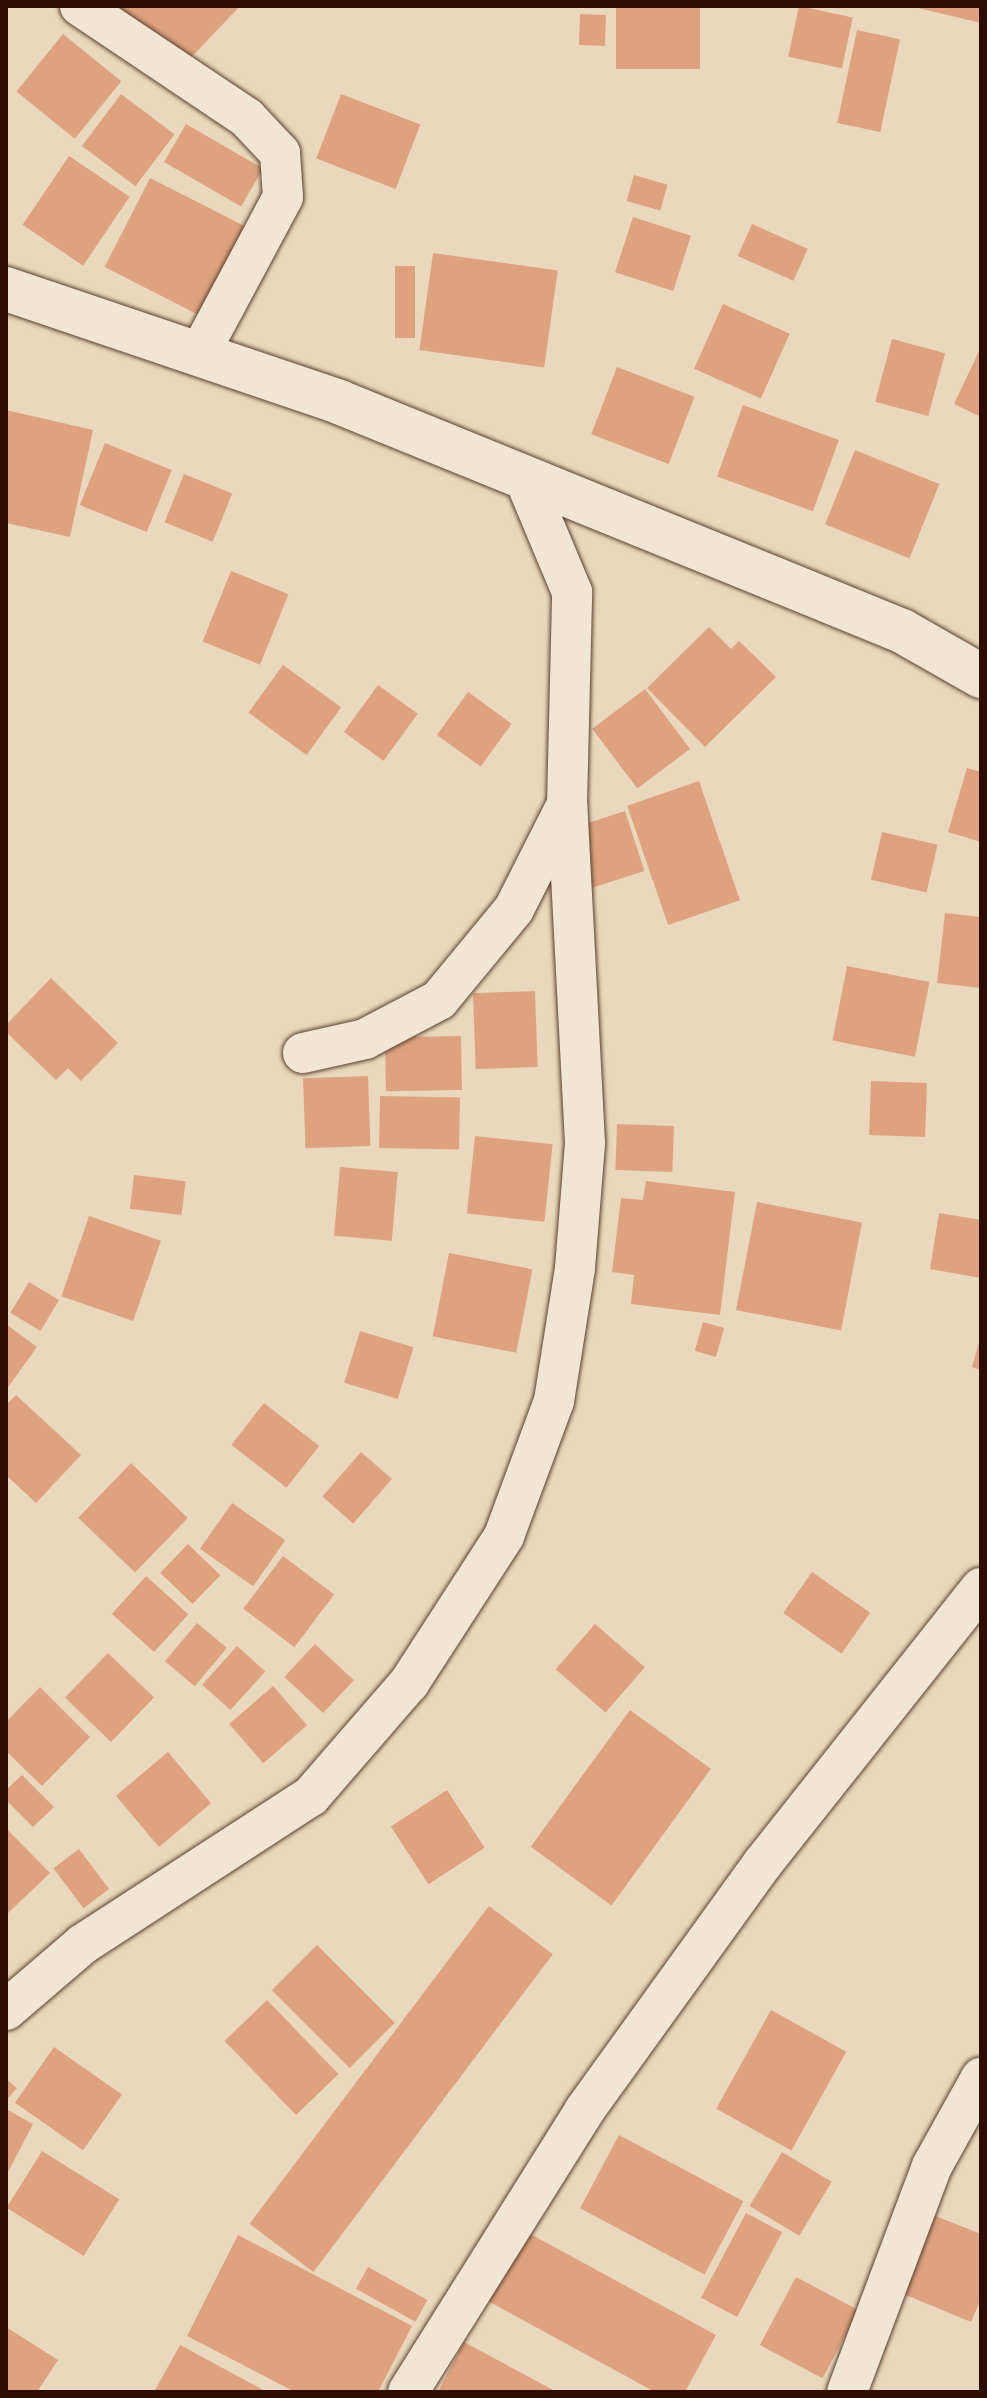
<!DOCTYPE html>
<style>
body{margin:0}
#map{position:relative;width:987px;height:2398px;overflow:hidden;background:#ead8bd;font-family:"EB Garamond",serif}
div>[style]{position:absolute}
.building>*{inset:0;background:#dea280;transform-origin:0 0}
.roads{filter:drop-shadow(0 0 2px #5c402f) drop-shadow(0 0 2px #5c402f)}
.street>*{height:40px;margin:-20px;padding:0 20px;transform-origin:20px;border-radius:20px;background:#f1e6d4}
.secondary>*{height:44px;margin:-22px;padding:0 22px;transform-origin:22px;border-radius:22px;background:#f1e6d4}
span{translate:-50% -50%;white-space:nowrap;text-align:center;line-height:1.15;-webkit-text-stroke:6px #f1e6d4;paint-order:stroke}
.frame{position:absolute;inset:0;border:8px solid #2d0d00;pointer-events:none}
</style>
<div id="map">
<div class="building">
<div style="clip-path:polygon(119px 6px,240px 6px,183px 66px)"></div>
<div style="left:616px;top:6px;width:84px;height:63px"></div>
<div style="left:799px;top:6px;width:55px;height:52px;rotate:12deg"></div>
<div style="clip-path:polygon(914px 6px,981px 6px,981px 23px,914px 7px)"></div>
<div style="left:580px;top:14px;width:26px;height:31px;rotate:2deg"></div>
<div style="left:857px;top:30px;width:44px;height:95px;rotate:12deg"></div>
<div style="left:63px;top:34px;width:75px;height:74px;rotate:39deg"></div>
<div style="left:121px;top:94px;width:67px;height:65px;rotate:37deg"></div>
<div style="left:341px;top:94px;width:85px;height:69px;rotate:21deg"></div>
<div style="left:186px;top:124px;width:89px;height:44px;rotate:30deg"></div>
<div style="left:69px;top:156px;width:73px;height:83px;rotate:34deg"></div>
<div style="left:634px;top:175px;width:35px;height:27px;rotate:16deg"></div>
<div style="left:150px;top:178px;width:117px;height:100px;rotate:27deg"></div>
<div style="left:633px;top:217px;width:61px;height:58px;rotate:18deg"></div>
<div style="left:752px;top:224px;width:61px;height:35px;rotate:24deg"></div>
<div style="left:433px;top:253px;width:126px;height:98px;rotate:8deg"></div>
<div style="left:395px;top:266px;width:20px;height:72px"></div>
<div style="left:723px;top:304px;width:73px;height:71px;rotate:24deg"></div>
<div style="left:892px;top:339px;width:55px;height:65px;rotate:15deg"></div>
<div style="clip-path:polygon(981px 347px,981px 417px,954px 404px)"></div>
<div style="left:617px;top:367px;width:83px;height:72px;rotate:21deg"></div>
<div style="left:743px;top:405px;width:102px;height:76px;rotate:20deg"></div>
<div style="clip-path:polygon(6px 410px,93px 430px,70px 537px,6px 523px)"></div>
<div style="left:105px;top:443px;width:72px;height:67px;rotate:22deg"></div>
<div style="left:855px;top:450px;width:91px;height:80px;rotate:22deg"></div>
<div style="left:184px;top:474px;width:52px;height:52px;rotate:22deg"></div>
<div style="left:231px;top:571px;width:62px;height:76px;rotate:22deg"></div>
<div style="clip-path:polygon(709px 627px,731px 649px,739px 641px,776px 677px,705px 747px,647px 688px)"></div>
<div style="left:283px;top:665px;width:72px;height:59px;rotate:36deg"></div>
<div style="left:378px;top:685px;width:49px;height:58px;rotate:36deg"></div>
<div style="left:645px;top:689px;width:75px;height:66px;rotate:53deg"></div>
<div style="left:468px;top:692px;width:54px;height:53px;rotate:36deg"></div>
<div style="clip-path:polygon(967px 768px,981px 772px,981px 842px,948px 832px)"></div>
<div style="left:699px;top:781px;width:126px;height:76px;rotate:71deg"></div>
<div style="left:625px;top:811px;width:63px;height:54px;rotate:72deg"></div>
<div style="left:882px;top:832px;width:57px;height:49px;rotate:13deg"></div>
<div style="clip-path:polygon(945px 913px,981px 917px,981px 988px,937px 983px)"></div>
<div style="left:847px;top:966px;width:84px;height:76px;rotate:11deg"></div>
<div style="clip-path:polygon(51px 978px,118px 1043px,81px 1081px,68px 1068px,56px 1080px,6px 1032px,6px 1025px)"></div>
<div style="left:535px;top:991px;width:76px;height:62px;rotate:88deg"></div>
<div style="left:461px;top:1036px;width:54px;height:76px;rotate:89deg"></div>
<div style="left:368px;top:1076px;width:70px;height:65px;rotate:88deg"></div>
<div style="left:871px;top:1081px;width:56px;height:54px;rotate:2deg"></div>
<div style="left:380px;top:1096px;width:80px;height:52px;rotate:1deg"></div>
<div style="left:617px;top:1124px;width:57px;height:46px;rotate:2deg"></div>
<div style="left:475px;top:1136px;width:78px;height:78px;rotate:6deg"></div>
<div style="left:340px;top:1167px;width:58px;height:69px;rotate:5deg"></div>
<div style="left:134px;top:1175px;width:52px;height:34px;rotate:7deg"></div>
<div style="clip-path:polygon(646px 1181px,735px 1192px,720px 1315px,631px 1304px,634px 1275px,612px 1272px,621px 1198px,643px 1200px)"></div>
<div style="left:757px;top:1202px;width:107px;height:110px;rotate:11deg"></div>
<div style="clip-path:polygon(939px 1213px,981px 1220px,981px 1278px,930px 1269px)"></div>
<div style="left:89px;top:1216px;width:76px;height:85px;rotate:19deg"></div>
<div style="left:449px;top:1253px;width:85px;height:85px;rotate:11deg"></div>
<div style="left:29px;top:1282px;width:35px;height:36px;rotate:31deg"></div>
<div style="left:703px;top:1322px;width:22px;height:30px;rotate:16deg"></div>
<div style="clip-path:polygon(6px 1324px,37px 1347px,6px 1390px)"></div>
<div style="left:360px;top:1331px;width:56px;height:54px;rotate:17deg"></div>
<div style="clip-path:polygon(980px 1339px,981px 1339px,981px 1370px,972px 1367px)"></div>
<div style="clip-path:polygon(16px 1395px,81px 1455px,36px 1503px,6px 1475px,6px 1405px)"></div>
<div style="left:264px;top:1403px;width:70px;height:53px;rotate:38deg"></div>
<div style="left:361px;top:1452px;width:41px;height:59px;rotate:41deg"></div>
<div style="left:131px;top:1463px;width:79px;height:76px;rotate:44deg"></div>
<div style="left:232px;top:1503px;width:65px;height:56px;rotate:35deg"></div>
<div style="left:188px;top:1544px;width:45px;height:40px;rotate:44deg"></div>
<div style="left:283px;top:1556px;width:64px;height:66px;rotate:37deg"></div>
<div style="left:812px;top:1572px;width:71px;height:50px;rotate:35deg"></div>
<div style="left:146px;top:1576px;width:57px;height:51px;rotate:42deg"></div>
<div style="left:197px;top:1623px;width:39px;height:50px;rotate:40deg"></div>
<div style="left:595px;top:1624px;width:66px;height:60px;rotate:41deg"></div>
<div style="left:315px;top:1644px;width:53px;height:45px;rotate:43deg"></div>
<div style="left:237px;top:1646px;width:38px;height:52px;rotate:42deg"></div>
<div style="left:108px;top:1653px;width:64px;height:62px;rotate:44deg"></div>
<div style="left:273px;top:1686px;width:52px;height:58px;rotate:49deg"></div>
<div style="clip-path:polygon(40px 1687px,90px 1737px,42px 1786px,6px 1751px,6px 1722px)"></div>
<div style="left:630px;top:1710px;width:100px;height:169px;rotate:36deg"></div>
<div style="left:168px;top:1752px;width:67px;height:68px;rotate:50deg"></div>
<div style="clip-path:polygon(22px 1775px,54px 1807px,33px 1827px,6px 1800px,6px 1790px)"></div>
<div style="left:447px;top:1790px;width:69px;height:67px;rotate:57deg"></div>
<div style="clip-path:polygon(6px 1828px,50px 1873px,6px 1915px)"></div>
<div style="left:79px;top:1849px;width:50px;height:32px;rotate:53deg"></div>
<div style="left:489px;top:1906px;width:80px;height:398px;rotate:37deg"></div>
<div style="left:317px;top:1945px;width:110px;height:64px;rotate:45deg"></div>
<div style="left:267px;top:2000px;width:103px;height:59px;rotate:46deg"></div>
<div style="left:771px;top:2010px;width:86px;height:113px;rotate:29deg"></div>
<div style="left:54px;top:2047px;width:83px;height:68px;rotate:35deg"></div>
<div style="clip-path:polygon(6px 2079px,17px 2088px,6px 2101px)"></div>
<div style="clip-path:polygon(8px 2110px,33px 2124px,6px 2176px,6px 2113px)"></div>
<div style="left:619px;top:2135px;width:141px;height:83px;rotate:28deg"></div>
<div style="left:42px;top:2151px;width:91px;height:67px;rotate:32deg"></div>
<div style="left:782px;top:2152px;width:58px;height:63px;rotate:31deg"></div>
<div style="left:746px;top:2213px;width:41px;height:96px;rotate:28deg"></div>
<div style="clip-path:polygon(933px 2215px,981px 2234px,981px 2299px,971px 2322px,901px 2293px)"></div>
<div style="clip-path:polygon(523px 2230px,716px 2335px,685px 2392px,655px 2392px,486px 2300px)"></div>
<div style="clip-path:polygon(238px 2235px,412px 2326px,378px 2392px,295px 2392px,187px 2336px)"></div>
<div style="left:368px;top:2267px;width:68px;height:25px;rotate:29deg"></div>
<div style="left:796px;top:2277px;width:71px;height:77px;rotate:28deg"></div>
<div style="clip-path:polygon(6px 2327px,58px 2360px,37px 2392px,6px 2392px)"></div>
<div style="clip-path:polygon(464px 2342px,557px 2392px,438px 2392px)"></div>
<div style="clip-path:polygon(180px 2345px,267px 2392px,154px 2392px)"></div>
</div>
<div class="roads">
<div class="street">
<div style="left:80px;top:6px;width:201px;rotate:33.8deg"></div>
<div style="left:247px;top:118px;width:48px;rotate:46.7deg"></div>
<div style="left:280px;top:153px;width:44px;rotate:86.1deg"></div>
<div style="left:283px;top:197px;width:180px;rotate:118.1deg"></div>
<div style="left:303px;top:1053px;width:64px;rotate:-12.7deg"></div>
<div style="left:365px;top:1039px;width:84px;rotate:-27.8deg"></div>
<div style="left:439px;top:1000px;width:118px;rotate:-50.5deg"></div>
<div style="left:514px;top:909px;width:118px;rotate:-63.2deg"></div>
<div style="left:6px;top:2010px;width:101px;rotate:-40.6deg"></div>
<div style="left:83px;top:1944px;width:272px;rotate:-33deg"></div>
<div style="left:311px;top:1796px;width:150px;rotate:-49.1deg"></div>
<div style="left:409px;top:1683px;width:175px;rotate:-57.1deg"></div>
<div style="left:504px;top:1536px;width:144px;rotate:-69.7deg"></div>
<div style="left:554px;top:1401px;width:135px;rotate:-81deg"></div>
<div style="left:575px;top:1268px;width:125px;rotate:-85.4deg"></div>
<div style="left:585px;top:1143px;width:339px;rotate:-93deg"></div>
<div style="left:567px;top:804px;width:212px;rotate:-88.6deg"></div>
<div style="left:572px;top:592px;width:125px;rotate:-112.7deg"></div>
<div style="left:408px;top:2392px;width:332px;rotate:-57.9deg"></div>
<div style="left:584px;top:2111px;width:306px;rotate:-54.2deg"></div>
<div style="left:763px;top:1863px;width:351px;rotate:-51.6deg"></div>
<div style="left:847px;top:2392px;width:241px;rotate:-69.4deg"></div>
<div style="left:932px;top:2166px;width:101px;rotate:-60.9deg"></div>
</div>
<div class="secondary">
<div style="left:6px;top:289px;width:352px;rotate:18.7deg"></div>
<div style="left:339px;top:402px;width:608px;rotate:22.13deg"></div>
<div style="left:902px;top:631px;width:91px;rotate:29.7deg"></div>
</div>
</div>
<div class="frame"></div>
</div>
